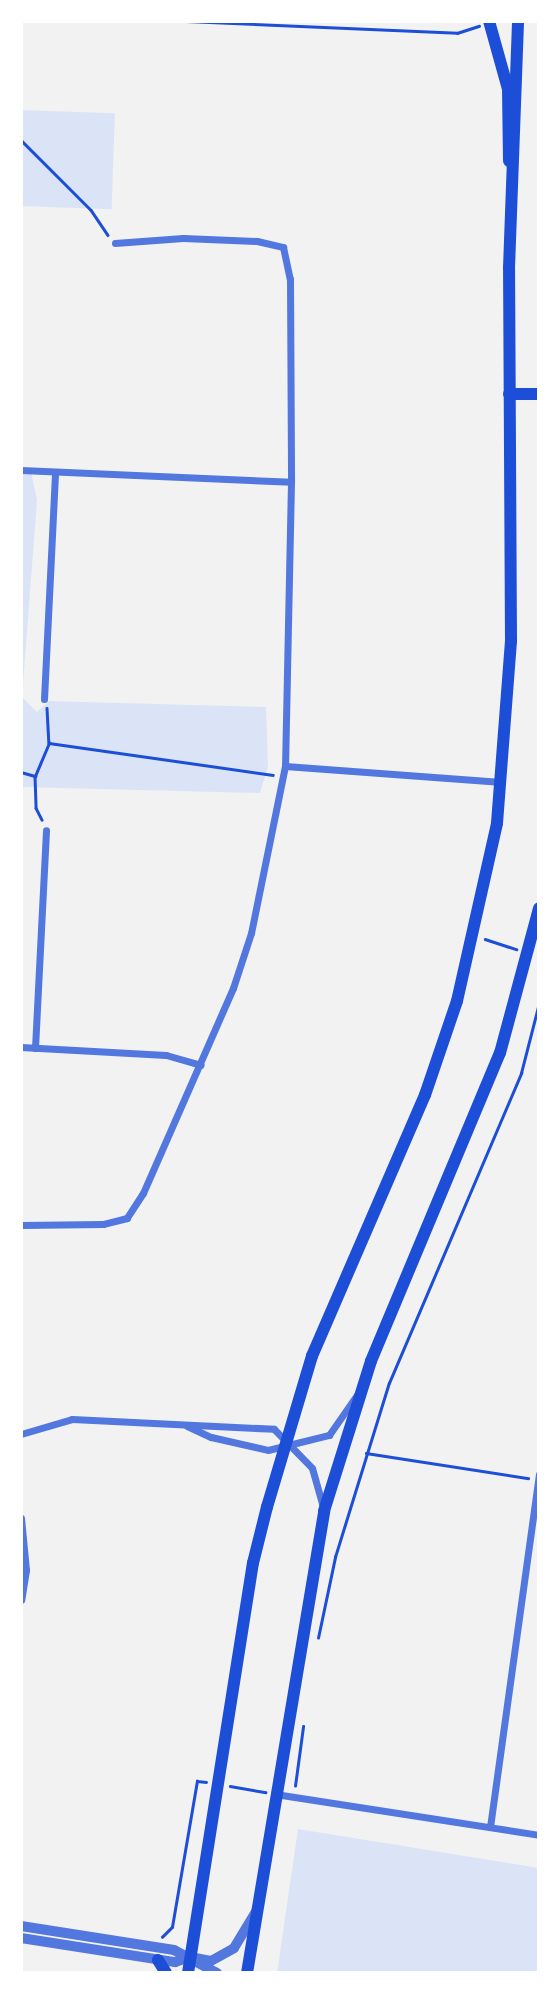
<!DOCTYPE html>
<style>
body{margin:0}
#map{position:relative;width:560px;height:1994px;overflow:hidden;background:#f2f2f2;font-family:Rubik,sans-serif}
div>[style]{position:absolute}
.green>*{inset:0;background:#dbe4f7;transform-origin:0 0}
.path>*{height:2.5px;margin:-1.25px;padding:0 1.25px;transform-origin:1.25px;border-radius:1.25px;background:#1d4ed8}
.minor>*{height:7px;margin:-3.5px;padding:0 3.5px;transform-origin:3.5px;border-radius:3.5px;background:#5277de}
.tertiary>*{height:10px;margin:-5px;padding:0 5px;transform-origin:5px;border-radius:5px;background:#5277de}
.primary>*{height:12px;margin:-6px;padding:0 6px;transform-origin:6px;border-radius:6px;background:#1d4ed8}
span{translate:-50% -50%;white-space:nowrap;text-align:center;line-height:1.15;-webkit-text-stroke:7px #fff;paint-order:stroke}
.frame{position:absolute;inset:0;border:23px solid #fff;pointer-events:none}
</style>
<div id="map">
<div class="green">
<div style="left:21px;top:110px;width:94px;height:96px;rotate:2deg"></div>
<div style="clip-path:polygon(21px 471px,31px 471px,37px 500px,22px 697px,37px 712px,49px 701px,266px 707px,268px 766px,260px 793px,21px 787px)"></div>
<div style="clip-path:polygon(298px 1829px,539px 1868px,539px 1973px,277px 1973px)"></div>
</div>
<div class="path">
<div style="left:186px;top:21px;width:271px;rotate:2.5deg"></div>
<div style="left:457px;top:33px;width:23px;rotate:-18deg"></div>
<div style="left:21px;top:140px;width:99px;rotate:45deg"></div>
<div style="left:91px;top:210px;width:30px;rotate:56deg"></div>
<div style="left:47px;top:708px;width:35px;rotate:87deg"></div>
<div style="left:21px;top:772px;width:15px;rotate:16deg"></div>
<div style="left:35px;top:776px;width:36px;rotate:-67deg"></div>
<div style="left:49px;top:743px;width:226px;rotate:8.1deg"></div>
<div style="left:35px;top:776px;width:32px;rotate:88deg"></div>
<div style="left:36px;top:808px;width:13px;rotate:63deg"></div>
<div style="left:485px;top:939px;width:33px;rotate:18deg"></div>
<div style="left:366px;top:1453px;width:164px;rotate:8.8deg"></div>
<div style="left:318px;top:1638px;width:83px;rotate:-78.1deg"></div>
<div style="left:335px;top:1557px;width:182px;rotate:-72.8deg"></div>
<div style="left:389px;top:1383px;width:337px;rotate:-66.9deg"></div>
<div style="left:521px;top:1073px;width:72px;rotate:-75.6deg"></div>
<div style="left:230px;top:1786px;width:36px;rotate:10deg"></div>
<div style="left:295px;top:1786px;width:60px;rotate:-82.3deg"></div>
<div style="left:162px;top:1937px;width:14px;rotate:-45deg"></div>
<div style="left:172px;top:1927px;width:148px;rotate:-80.3deg"></div>
<div style="left:197px;top:1781px;width:9px;rotate:6deg"></div>
</div>
<div class="minor">
<div style="left:115px;top:243px;width:68px;rotate:-4.2deg"></div>
<div style="left:183px;top:238px;width:74px;rotate:2.3deg"></div>
<div style="left:257px;top:241px;width:27px;rotate:13deg"></div>
<div style="left:283px;top:247px;width:33px;rotate:78deg"></div>
<div style="left:290px;top:279px;width:203px;rotate:89.7deg"></div>
<div style="left:21px;top:470px;width:270px;rotate:2.5deg"></div>
<div style="left:291px;top:482px;width:284px;rotate:91.2deg"></div>
<div style="left:285px;top:766px;width:170px;rotate:101.5deg"></div>
<div style="left:251px;top:933px;width:58px;rotate:108.1deg"></div>
<div style="left:233px;top:988px;width:224px;rotate:113.7deg"></div>
<div style="left:143px;top:1193px;width:30px;rotate:123deg"></div>
<div style="left:127px;top:1218px;width:25px;rotate:166deg"></div>
<div style="left:103px;top:1224px;width:82px;rotate:179.3deg"></div>
<div style="left:44px;top:699px;width:227px;rotate:-87.2deg"></div>
<div style="left:285px;top:766px;width:217px;rotate:4.2deg"></div>
<div style="left:21px;top:1047px;width:145px;rotate:3.2deg"></div>
<div style="left:166px;top:1055px;width:36px;rotate:16deg"></div>
<div style="left:35px;top:1048px;width:218px;rotate:-87.1deg"></div>
<div style="left:187px;top:1426px;width:26px;rotate:25deg"></div>
<div style="left:211px;top:1437px;width:58px;rotate:12.8deg"></div>
<div style="left:268px;top:1450px;width:63px;rotate:-13.8deg"></div>
<div style="left:329px;top:1435px;width:52px;rotate:-55.1deg"></div>
<div style="left:21px;top:1434px;width:53px;rotate:-16.4deg"></div>
<div style="left:72px;top:1419px;width:202px;rotate:2.8deg"></div>
<div style="left:274px;top:1429px;width:54px;rotate:45.7deg"></div>
<div style="left:312px;top:1468px;width:41px;rotate:74.2deg"></div>
<div style="left:21px;top:1518px;width:52px;rotate:84.5deg"></div>
<div style="left:26px;top:1570px;width:30px;rotate:99deg"></div>
<div style="left:275px;top:1794px;width:267px;rotate:8.8deg"></div>
<div style="left:490px;top:1827px;width:356px;rotate:-82.1deg"></div>
</div>
<div class="tertiary">
<div style="left:21px;top:1926px;width:155px;rotate:8.9deg"></div>
<div style="left:174px;top:1950px;width:49px;rotate:28.1deg"></div>
<div style="left:21px;top:1938px;width:156px;rotate:8.9deg"></div>
<div style="left:175px;top:1962px;width:16px;rotate:-18deg"></div>
<div style="left:190px;top:1957px;width:21px;rotate:11deg"></div>
<div style="left:211px;top:1961px;width:26px;rotate:-29deg"></div>
<div style="left:234px;top:1948px;width:44px;rotate:-58.8deg"></div>
</div>
<div class="primary">
<div style="left:489px;top:21px;width:71px;rotate:74.4deg"></div>
<div style="left:508px;top:89px;width:72px;rotate:89.2deg"></div>
<div style="left:509px;top:394px;width:30px"></div>
<div style="left:158px;top:1960px;width:15px;rotate:58deg"></div>
<div style="left:188px;top:1973px;width:415px;rotate:-81deg"></div>
<div style="left:253px;top:1563px;width:58px;rotate:-76deg"></div>
<div style="left:267px;top:1507px;width:158px;rotate:-73.4deg"></div>
<div style="left:312px;top:1356px;width:284px;rotate:-66.6deg"></div>
<div style="left:425px;top:1095px;width:99px;rotate:-71.2deg"></div>
<div style="left:457px;top:1001px;width:182px;rotate:-77.3deg"></div>
<div style="left:497px;top:823px;width:183px;rotate:-85.6deg"></div>
<div style="left:511px;top:641px;width:373px;rotate:-90.3deg"></div>
<div style="left:509px;top:268px;width:247px;rotate:-87.9deg"></div>
<div style="left:247px;top:1973px;width:468px;rotate:-80.5deg"></div>
<div style="left:324px;top:1511px;width:157px;rotate:-72.6deg"></div>
<div style="left:371px;top:1361px;width:334px;rotate:-67.3deg"></div>
<div style="left:500px;top:1053px;width:150px;rotate:-74.9deg"></div>
</div>
<div class="frame"></div>
</div>
